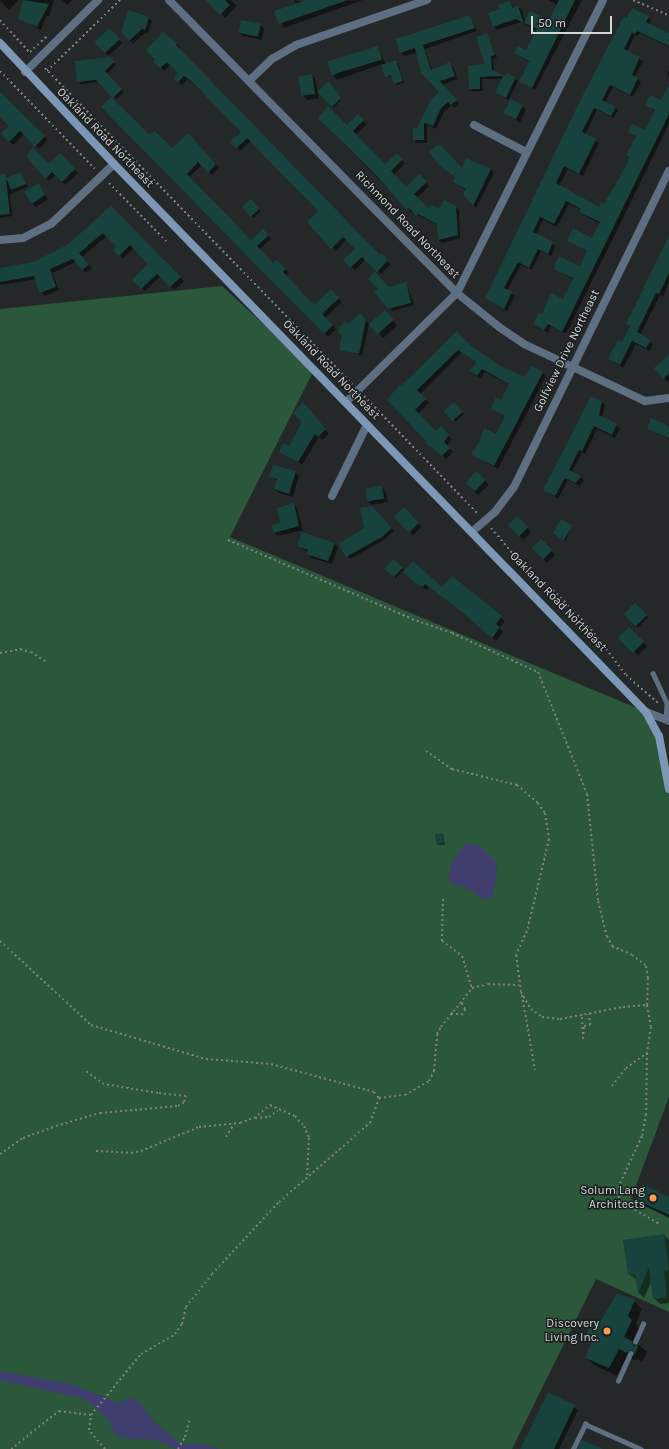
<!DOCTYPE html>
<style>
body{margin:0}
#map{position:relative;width:669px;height:1449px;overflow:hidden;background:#252829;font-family:Karla,sans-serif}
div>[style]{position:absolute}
.green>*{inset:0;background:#2b573a}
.water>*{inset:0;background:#3f3e6e}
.shadow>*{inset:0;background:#0007;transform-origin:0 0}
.building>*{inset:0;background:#17423e;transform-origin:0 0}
.path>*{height:2px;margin-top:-1px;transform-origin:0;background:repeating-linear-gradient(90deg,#7f8182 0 2px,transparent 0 5px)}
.service>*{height:4.5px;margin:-2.25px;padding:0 2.25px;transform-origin:2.25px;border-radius:2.25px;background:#5e6f82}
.minor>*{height:8px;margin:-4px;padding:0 4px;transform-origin:4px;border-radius:4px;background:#5e6f82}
.secondary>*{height:8px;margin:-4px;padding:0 4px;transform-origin:4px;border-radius:4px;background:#7c98b6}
.dots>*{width:11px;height:11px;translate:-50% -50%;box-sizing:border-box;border:2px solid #1b1f1f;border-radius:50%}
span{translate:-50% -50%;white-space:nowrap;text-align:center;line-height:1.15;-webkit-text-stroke:3px #1b1f1f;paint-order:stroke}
.street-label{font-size:12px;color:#d5d7d7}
.poi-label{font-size:12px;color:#d5d7d7}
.right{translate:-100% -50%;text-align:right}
.scale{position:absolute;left:531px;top:16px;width:81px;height:18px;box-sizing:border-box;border:2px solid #d5d7d7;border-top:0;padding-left:5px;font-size:12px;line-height:14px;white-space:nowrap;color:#d5d7d7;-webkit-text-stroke:3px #1b1f1f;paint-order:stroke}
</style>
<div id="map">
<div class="green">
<div style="clip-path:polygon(222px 286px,314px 370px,230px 537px,646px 712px,659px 736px,669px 789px,669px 1097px,631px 1199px,669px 1217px,669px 1312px,596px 1279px,512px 1449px,0 1449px,0 309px)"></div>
</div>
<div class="water">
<div style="clip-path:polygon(466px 842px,481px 847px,497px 863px,495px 888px,490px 899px,483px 899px,467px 888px,454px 885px,448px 879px,452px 862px)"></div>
<div style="clip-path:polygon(0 1371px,74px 1385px,118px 1403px,130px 1398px,139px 1401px,154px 1422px,181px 1444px,201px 1444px,220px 1449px,177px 1449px,155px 1440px,120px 1438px,113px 1432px,108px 1419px,85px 1399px,0 1380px)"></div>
</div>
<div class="shadow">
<div style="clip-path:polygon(0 0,18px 0,9px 10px)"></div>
<div style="clip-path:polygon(24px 0,54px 0,49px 17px,46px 16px,41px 30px,19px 19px)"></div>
<div style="clip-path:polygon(62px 0,72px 0,67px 5px)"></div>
<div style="clip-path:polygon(208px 0,230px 0,237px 6px,225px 18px)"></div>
<div style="clip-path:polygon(294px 0,304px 2px,363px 0,284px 28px,276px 11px,296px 4px)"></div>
<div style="clip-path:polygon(548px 0,582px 0,535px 90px,520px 81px,529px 62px,515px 53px,527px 51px,537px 31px,521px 22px,497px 30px,493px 26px,501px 10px,510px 2px,514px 8px,518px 7px,522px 10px,525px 22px,550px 22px,558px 5px)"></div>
<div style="clip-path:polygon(470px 16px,477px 31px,425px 49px,432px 70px,449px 64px,453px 67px,458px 79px,442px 85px,459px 104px,455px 108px,452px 105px,444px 112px,436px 129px,427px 125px,427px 143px,417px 143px,414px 139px,418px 129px,440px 92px,417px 52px,404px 56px,401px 53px)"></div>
<div style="clip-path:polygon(648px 17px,651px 20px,649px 25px,669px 34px,669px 47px,640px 33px,638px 36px,635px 35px,627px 52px,643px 61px,635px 77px,641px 82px,633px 97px,613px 87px,605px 103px,618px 110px,614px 118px,597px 110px,585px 135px,599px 143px,583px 176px,568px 169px,559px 186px,599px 208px,605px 205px,615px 184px,618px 186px,630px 158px,627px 156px,637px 137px,629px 132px,645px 132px,655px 111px,647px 105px,662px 102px,669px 87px,669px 124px,566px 334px,551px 326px,548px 333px,534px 324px,564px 300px,573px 279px,554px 268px,580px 267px,588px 252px,568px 240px,593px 239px,600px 224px,584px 215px,582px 210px,569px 204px,557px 227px,543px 220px,536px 235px,556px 246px,551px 256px,541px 251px,532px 270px,521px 265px,507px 291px,515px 296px,507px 311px,486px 298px,627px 19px)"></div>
<div style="clip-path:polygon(148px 18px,152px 21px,148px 33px,146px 32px,133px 44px,122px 32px)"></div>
<div style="clip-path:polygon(260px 25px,264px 28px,262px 40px,243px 36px,239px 33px)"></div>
<div style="left:110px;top:30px;width:18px;height:19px;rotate:47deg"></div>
<div style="clip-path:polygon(163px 34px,180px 47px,178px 49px,380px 256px,381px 255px,391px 264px,381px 274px,366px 259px,355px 270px,345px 260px,356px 249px,347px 239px,335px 252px,320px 211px,251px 141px,240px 151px,237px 148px,243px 132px,188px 79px,182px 85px,175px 78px,179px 73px,171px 64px,164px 71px,161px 68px,147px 50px)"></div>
<div style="clip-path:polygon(487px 34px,497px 58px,493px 59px,494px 72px,505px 77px,507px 74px,518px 81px,509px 99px,526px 109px,520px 123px,505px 114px,510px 101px,496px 93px,503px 79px,482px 79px,483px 91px,473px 91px,470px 89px,486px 65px)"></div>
<div style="clip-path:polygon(378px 47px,386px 65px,398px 63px,404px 83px,396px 85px,392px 76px,386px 76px,382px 64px,337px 80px,333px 76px)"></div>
<div style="clip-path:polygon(110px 59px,116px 65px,107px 74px,124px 92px,116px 99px,99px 82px,81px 84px,78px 81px)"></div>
<div style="clip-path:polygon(669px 70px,669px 77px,667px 75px)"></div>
<div style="clip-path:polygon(312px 75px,315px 79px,319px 98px,307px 100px,303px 96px)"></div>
<div style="clip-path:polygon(330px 84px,341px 100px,334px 108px,318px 92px)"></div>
<div style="clip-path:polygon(0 93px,48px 140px,39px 149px,24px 134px,13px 145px,2px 134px,10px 126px,0 115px)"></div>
<div style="clip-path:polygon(102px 107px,172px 150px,188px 134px,219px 168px,212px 175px,202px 165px,189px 177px,251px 241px,263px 230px,271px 239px,259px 250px,273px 264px,280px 264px,289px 273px,285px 276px,314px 306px,331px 291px,342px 302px,325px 318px,336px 329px,328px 337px)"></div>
<div style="clip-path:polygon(358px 115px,367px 124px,355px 135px,385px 166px,397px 155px,405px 163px,394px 175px,406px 188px,419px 175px,429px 186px,417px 198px,429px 211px,456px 207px,459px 210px,460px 238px,442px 243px,439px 240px,438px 225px,411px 212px,319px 118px,347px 126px)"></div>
<div style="clip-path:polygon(439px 145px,462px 170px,491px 169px,494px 173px,476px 208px,464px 194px,466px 190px,454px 182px,456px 178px,431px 152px)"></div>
<div style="clip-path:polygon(60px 155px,78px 173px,65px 185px,55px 175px,49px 181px,27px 156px,49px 165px)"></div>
<div style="clip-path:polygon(21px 173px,28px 187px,10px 194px,12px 216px,0 218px,0 181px)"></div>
<div style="clip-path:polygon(38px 184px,48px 199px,36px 207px,32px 203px)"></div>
<div style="left:251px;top:200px;width:15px;height:10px;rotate:48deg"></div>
<div style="clip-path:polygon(111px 207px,184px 281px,174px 290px,161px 276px,145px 291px,134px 280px,150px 264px,134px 248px,123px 258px,114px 250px,118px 246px,107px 236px,82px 257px,92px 268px,86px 273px,76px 262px,52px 273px,59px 290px,44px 296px,36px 279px,0 285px,0 269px,33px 263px,68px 246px)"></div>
<div style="clip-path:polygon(669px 239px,669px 282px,663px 297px,660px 295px,640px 335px,653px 344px,650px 351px,636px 344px,623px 368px,609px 359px,622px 343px,630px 327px,627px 323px)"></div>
<div style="clip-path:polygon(406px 284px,414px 305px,392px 311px,389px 308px,389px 288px)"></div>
<div style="left:385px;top:312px;width:18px;height:19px;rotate:47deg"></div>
<div style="clip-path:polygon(360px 314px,369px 324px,362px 356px,340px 349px,343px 335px)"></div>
<div style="clip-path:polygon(457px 333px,470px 346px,502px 368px,525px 378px,542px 372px,546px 376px,498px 469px,473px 454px,497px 435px,506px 417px,492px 409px,501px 401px,510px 385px,485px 372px,480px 379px,471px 371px,477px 363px,462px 352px,420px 394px,429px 403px,418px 414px,436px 432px,441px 428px,452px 439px,447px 446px,453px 452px,446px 459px,430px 445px,401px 387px)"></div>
<div style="clip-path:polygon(669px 356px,669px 381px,668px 382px,655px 368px)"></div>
<div style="clip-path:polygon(602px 402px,605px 405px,602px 418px,620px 428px,615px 438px,597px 429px,585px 454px,582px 452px,572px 472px,584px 480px,580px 486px,568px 480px,558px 499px,544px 489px)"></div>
<div style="clip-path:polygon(303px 404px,329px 434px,322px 440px,319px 437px,302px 465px,280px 451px,289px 448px,303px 422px)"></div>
<div style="left:454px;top:404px;width:14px;height:11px;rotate:45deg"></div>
<div style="clip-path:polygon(667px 422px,669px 439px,648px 429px,666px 426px)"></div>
<div style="clip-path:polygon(295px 472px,299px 476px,293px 497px,279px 493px,275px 489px,278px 481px,270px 477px)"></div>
<div style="left:476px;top:472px;width:18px;height:15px;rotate:45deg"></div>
<div style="clip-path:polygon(381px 487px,385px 490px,388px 502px,372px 505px,368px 502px)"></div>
<div style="clip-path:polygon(293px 504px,297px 508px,303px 530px,278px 536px,274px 533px)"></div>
<div style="clip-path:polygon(372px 507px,394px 531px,384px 540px,350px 559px,340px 544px,366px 529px)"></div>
<div style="left:404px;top:509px;width:25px;height:12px;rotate:45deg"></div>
<div style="left:517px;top:517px;width:21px;height:11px;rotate:47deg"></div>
<div style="clip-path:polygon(571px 525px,566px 541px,556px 535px)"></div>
<div style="left:541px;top:540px;width:21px;height:11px;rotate:47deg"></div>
<div style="clip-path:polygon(334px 544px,338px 547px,332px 564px,311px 558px,308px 552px,298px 546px)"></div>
<div style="clip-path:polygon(393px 560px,405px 571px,442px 589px,452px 577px,505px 621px,499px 628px,503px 632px,496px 641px,467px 615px,429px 587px,427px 590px,421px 587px,403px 570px,396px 578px,386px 568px)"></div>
<div style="left:635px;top:605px;width:18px;height:14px;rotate:43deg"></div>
<div style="left:629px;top:629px;width:25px;height:13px;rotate:43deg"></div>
<div style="clip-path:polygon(443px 834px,445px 845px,438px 845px,437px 844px)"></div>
<div style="clip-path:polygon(669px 1198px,669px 1218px,643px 1205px,637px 1199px)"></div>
<div style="clip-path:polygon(664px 1235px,669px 1240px,669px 1303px,660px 1304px,654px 1298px,652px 1280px,644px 1298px,639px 1293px,637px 1280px,629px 1274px)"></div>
<div style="clip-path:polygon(618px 1294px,634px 1301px,642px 1309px,636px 1324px,639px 1328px,633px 1343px,639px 1345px,647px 1352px,642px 1363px,638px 1359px,635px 1360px,627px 1357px,617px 1376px,594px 1365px,586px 1358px,593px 1343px,587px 1337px,600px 1326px)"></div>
<div style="clip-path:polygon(548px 1393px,578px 1410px,559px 1449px,521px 1449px)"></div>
</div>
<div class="building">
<div style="clip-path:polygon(23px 0,49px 4px,37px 27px,18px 19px)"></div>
<div style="clip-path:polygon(206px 0,225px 0,230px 5px,220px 15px)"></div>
<div style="clip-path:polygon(306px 0,345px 0,345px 1px,279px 24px,274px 11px)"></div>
<div style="clip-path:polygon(559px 0,575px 0,532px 88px,519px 82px,529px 61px,514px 53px,518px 46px,526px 50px,537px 29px,524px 23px,530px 11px,549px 20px)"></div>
<div style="clip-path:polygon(510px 1px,513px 8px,518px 6px,524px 23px,516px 19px,493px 27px,488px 13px,500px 9px,498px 5px)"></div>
<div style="clip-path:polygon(632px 8px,649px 16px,646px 22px,669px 33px,669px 46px,637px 31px,635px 34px,632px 33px,624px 49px,640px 57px,632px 75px,638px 78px,630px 95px,610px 85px,602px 100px,616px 107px,611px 116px,594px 108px,582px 132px,596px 139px,579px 174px,564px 166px,556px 183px,599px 207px,601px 202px,604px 204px,627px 164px,629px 157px,626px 156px,636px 136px,628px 132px,632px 124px,645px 130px,655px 110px,645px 105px,650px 95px,661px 100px,669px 85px,669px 114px,562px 332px,548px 324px,544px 330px,533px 324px,539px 313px,542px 314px,551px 293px,563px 299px,573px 278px,553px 269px,559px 256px,580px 266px,587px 251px,567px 241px,573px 228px,592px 238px,600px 222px,579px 212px,581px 209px,566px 201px,554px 224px,540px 217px,533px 232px,553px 242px,548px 254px,538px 249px,529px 268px,518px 262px,504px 288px,512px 292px,504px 309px,485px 298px,579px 103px,624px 16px,627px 18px)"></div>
<div style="clip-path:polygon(128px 10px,149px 17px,145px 30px,142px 29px,129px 41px,121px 32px)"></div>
<div style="clip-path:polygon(470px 15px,475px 28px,423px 45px,431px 70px,450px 62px,455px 76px,440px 81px,457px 100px,451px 105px,448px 102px,441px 108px,433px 126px,424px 123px,424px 140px,413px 140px,413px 128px,417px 128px,431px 99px,439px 92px,421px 73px,415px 48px,400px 53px,396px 39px)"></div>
<div style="left:241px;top:20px;width:20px;height:13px;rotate:11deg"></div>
<div style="left:110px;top:28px;width:15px;height:21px;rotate:48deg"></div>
<div style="clip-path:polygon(163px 32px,177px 43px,176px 45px,380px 255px,381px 253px,388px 260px,377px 272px,362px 257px,350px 268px,343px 260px,355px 249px,343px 237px,331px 249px,307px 222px,318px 211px,247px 138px,236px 149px,230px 142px,241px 132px,189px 79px,184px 76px,178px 82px,174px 78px,178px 73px,167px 62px,160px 68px,153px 62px,155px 60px,146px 50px)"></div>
<div style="clip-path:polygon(487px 33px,495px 55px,491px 56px,492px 70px,505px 76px,506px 73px,516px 77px,506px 98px,495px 93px,503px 76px,480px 77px,480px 89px,469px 89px,468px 66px,485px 64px,476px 37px)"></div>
<div style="left:378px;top:46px;width:14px;height:53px;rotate:73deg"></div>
<div style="clip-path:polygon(110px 57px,114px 62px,105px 71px,122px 89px,113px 98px,96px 80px,77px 82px,75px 61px)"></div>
<div style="clip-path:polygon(396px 60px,403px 81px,394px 84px,391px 75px,385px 77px,381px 65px)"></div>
<div style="left:312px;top:74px;width:20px;height:14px;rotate:81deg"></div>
<div style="clip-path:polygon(329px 81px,341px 98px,332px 107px,317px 92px)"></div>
<div style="clip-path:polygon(0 92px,45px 136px,35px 147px,20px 131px,9px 142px,1px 134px,9px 126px,0 117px)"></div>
<div style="clip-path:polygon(111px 97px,150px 135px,155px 131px,172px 148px,188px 133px,216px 164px,208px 173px,198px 162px,187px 174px,251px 240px,263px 229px,269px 235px,257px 246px,273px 263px,277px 260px,286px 269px,283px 272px,314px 305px,331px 289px,339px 298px,322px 314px,333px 325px,324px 334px,101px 107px)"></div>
<div style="left:510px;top:99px;width:14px;height:16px;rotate:25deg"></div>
<div style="clip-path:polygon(328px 106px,347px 125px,358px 114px,364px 120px,353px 131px,385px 164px,397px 153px,403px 159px,391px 171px,406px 187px,419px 174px,427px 182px,414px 194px,429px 209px,431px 205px,439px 209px,444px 200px,456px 206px,458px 235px,438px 240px,437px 224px,418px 214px,416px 216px,409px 208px,407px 210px,374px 173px,318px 118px)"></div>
<div style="clip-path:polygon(437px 145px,441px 145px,462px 168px,466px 158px,491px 169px,473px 206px,463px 194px,466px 189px,453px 182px,455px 177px,439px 165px,429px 152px)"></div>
<div style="clip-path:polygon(33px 148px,49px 164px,60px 153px,75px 169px,62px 182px,52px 172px,45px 179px,26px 156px)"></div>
<div style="clip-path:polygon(21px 172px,26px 184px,11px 190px,6px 178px,10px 214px,0 215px,0 174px,6px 174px,6px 178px)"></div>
<div style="clip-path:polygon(39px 183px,45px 195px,32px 204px,24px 192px)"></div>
<div style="left:251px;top:199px;width:13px;height:12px;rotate:48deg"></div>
<div style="clip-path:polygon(111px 206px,181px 277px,170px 287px,157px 274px,141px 289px,132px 280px,148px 264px,130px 245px,119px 256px,113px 250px,116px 246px,103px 233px,79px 253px,89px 265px,82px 270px,73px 259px,50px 269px,56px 287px,39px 293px,34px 276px,0 282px,0 268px,33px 262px,67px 245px)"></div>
<div style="clip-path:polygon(669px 236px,669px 273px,659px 294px,656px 293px,637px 332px,651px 340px,646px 348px,632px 341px,620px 365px,608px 359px,618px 340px,622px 342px,630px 326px,626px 324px)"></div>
<div style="clip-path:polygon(375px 272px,389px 287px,406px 282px,411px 303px,388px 309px,374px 292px,378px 289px,368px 279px)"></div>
<div style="left:385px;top:310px;width:13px;height:22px;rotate:48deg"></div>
<div style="clip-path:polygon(360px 313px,366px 320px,359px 354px,339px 350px,342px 335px,337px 330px,346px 321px,348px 324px)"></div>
<div style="clip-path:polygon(457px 331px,470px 345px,502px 367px,525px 377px,531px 365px,543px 372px,494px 466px,471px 454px,479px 443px,484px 428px,496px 434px,505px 416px,491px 409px,496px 397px,501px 400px,509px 384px,482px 369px,477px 376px,470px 371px,476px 362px,458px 350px,417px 390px,426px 399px,415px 410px,436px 431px,441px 426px,449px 435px,444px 442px,450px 448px,442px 456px,425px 442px,426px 441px,387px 400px,400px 384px,401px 386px)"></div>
<div style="clip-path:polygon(669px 355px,669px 374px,663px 379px,654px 368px)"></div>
<div style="clip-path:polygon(591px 396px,602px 401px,599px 415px,617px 424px,612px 435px,594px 426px,582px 451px,579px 450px,569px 470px,581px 476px,576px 483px,565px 478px,555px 496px,543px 490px)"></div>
<div style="clip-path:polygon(303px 402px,326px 429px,318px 437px,315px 434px,298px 462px,279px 452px,283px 443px,289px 446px,302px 422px,293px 413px)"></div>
<div style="left:454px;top:402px;width:13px;height:14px;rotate:48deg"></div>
<div style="clip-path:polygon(651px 418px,669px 426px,669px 438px,647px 429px)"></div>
<div style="clip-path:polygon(273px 465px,296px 471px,289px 494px,274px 489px,277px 479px,269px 477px)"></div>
<div style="left:476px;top:471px;width:13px;height:16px;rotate:42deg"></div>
<div style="left:382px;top:486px;width:13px;height:17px;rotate:81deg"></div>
<div style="clip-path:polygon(294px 503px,299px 526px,274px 533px,271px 525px,280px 523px,277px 508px)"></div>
<div style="clip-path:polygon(372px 506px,392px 528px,382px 537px,346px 557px,338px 544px,364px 528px,360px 508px)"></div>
<div style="left:404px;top:507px;width:22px;height:14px;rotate:47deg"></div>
<div style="left:517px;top:516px;width:16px;height:13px;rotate:45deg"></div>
<div style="left:561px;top:519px;width:13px;height:17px;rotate:29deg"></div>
<div style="clip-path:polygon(302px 532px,335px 543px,328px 561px,306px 554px,308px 550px,297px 546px)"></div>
<div style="left:541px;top:539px;width:16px;height:13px;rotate:45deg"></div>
<div style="left:393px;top:559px;width:13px;height:13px;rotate:42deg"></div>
<div style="clip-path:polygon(413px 561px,442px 587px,452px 576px,502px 616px,496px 624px,500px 627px,492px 638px,462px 612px,425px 584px,423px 587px,416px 584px,403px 572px)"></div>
<div style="left:635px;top:603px;width:17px;height:16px;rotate:45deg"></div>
<div style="left:629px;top:627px;width:21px;height:16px;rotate:45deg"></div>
<div style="left:443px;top:833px;width:10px;height:8px;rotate:84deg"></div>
<div style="clip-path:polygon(643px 1184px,669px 1197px,669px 1215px,636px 1200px)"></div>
<div style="clip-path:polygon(664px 1234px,669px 1270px,664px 1271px,667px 1297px,653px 1299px,649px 1267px,638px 1294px,635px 1274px,628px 1275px,623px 1240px)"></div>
<div style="clip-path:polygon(617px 1293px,635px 1300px,628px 1316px,632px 1320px,624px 1337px,632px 1341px,634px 1346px,639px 1344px,634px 1356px,631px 1350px,626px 1353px,619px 1349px,609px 1368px,585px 1358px,593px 1340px,585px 1337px,592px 1321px,599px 1324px)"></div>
<div style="clip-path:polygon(548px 1392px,575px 1405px,554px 1449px,520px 1449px)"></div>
<div style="clip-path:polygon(582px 1440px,603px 1449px,577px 1449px)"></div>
</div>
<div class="path">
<div style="left:633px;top:0;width:39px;rotate:23deg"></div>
<div style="left:0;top:20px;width:45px;rotate:47.7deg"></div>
<div style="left:30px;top:52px;width:25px;rotate:-43deg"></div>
<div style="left:45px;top:68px;width:441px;rotate:45.8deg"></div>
<div style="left:0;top:71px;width:136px;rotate:45.9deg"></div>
<div style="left:47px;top:71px;width:102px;rotate:-44.2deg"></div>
<div style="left:109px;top:183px;width:84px;rotate:45.5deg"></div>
<div style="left:364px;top:396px;width:165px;rotate:46deg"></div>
<div style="left:491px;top:528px;width:52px;rotate:49.6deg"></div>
<div style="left:525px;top:568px;width:36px;rotate:38deg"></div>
<div style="left:553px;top:590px;width:54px;rotate:45.7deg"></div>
<div style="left:591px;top:629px;width:58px;rotate:52.7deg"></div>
<div style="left:626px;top:675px;width:43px;rotate:41.2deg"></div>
<div style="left:228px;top:540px;width:200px;rotate:23.2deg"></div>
<div style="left:412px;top:619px;width:42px;rotate:19.3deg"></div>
<div style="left:452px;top:633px;width:94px;rotate:24.4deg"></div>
<div style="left:538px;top:672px;width:131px;rotate:68.1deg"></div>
<div style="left:587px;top:794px;width:108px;rotate:84.1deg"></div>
<div style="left:598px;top:901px;width:36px;rotate:76deg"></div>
<div style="left:607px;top:936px;width:11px;rotate:63deg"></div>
<div style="left:612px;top:946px;width:22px;rotate:24deg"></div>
<div style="left:632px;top:955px;width:18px;rotate:38deg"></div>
<div style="left:646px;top:966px;width:12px;rotate:81deg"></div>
<div style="left:648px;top:978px;width:27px;rotate:92deg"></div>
<div style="left:0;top:653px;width:20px;rotate:-11deg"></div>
<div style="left:20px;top:649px;width:11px;rotate:15deg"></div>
<div style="left:31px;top:652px;width:17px;rotate:33deg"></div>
<div style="left:426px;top:751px;width:32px;rotate:35deg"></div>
<div style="left:452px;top:769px;width:67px;rotate:13.8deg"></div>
<div style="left:517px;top:785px;width:28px;rotate:41deg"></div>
<div style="left:538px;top:803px;width:12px;rotate:55deg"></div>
<div style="left:545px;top:813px;width:26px;rotate:81deg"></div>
<div style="left:549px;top:839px;width:95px;rotate:103.4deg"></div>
<div style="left:527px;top:931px;width:26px;rotate:115deg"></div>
<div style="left:516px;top:955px;width:37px;rotate:82deg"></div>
<div style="left:521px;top:992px;width:20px;rotate:60deg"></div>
<div style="left:531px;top:1009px;width:14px;rotate:36deg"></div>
<div style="left:542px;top:1017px;width:18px;rotate:6deg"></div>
<div style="left:560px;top:1019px;width:64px;rotate:-10.8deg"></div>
<div style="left:623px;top:1007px;width:24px;rotate:-5deg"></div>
<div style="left:647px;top:1005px;width:22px;rotate:80deg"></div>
<div style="left:651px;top:1027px;width:26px;rotate:99deg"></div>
<div style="left:647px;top:1053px;width:61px;rotate:90.9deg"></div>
<div style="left:646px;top:1114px;width:22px;rotate:100deg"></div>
<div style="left:642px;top:1136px;width:62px;rotate:114.9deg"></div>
<div style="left:616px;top:1192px;width:12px;rotate:59deg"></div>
<div style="left:622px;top:1202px;width:45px;rotate:30.5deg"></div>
<div style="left:443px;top:899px;width:42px;rotate:91.4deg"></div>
<div style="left:442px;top:941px;width:25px;rotate:37deg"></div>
<div style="left:462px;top:956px;width:34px;rotate:73deg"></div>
<div style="left:0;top:941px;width:124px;rotate:42.7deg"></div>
<div style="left:91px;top:1025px;width:120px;rotate:16.5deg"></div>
<div style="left:206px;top:1059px;width:65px;rotate:4.4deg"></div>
<div style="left:271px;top:1064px;width:107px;rotate:15.2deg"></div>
<div style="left:374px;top:1092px;width:8px;rotate:50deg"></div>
<div style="left:522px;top:995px;width:76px;rotate:80.2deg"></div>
<div style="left:451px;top:1013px;width:11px;rotate:10deg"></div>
<div style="left:462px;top:1015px;width:7px;rotate:-63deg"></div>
<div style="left:465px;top:1009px;width:8px;rotate:-120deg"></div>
<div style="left:582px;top:1017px;width:22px;rotate:87deg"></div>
<div style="left:583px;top:1039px;width:13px;rotate:-86deg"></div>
<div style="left:584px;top:1026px;width:6px;rotate:-9deg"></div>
<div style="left:590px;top:1025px;width:11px;rotate:-95deg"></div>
<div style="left:612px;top:1086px;width:23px;rotate:-52deg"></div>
<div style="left:626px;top:1068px;width:26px;rotate:-36deg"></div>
<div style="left:255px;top:1118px;width:14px;rotate:-4deg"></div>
<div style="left:269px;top:1117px;width:11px;rotate:-38deg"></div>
<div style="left:226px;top:1137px;width:15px;rotate:-58deg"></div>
<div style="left:96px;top:1151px;width:35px;rotate:3deg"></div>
<div style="left:131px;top:1153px;width:10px;rotate:-11deg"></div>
<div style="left:141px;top:1151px;width:63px;rotate:-22.5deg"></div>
<div style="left:199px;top:1127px;width:41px;rotate:-5.6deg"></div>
<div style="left:240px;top:1123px;width:15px;rotate:-20deg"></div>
<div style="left:254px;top:1118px;width:21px;rotate:-39deg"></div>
<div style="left:270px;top:1105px;width:27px;rotate:24deg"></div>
<div style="left:295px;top:1116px;width:13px;rotate:48deg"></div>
<div style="left:304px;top:1126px;width:13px;rotate:67deg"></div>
<div style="left:309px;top:1138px;width:37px;rotate:93deg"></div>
<div style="left:0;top:1154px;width:28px;rotate:-35deg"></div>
<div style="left:23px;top:1138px;width:35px;rotate:-20deg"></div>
<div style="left:56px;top:1126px;width:46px;rotate:-16.5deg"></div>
<div style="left:100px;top:1113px;width:78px;rotate:-5.1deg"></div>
<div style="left:178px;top:1106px;width:7px;rotate:-34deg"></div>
<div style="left:184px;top:1102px;width:6px;rotate:-72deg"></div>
<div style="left:186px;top:1096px;width:28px;rotate:-174deg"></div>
<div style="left:158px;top:1093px;width:55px;rotate:-170.5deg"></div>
<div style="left:104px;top:1084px;width:22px;rotate:-144deg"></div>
<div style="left:11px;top:1449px;width:61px;rotate:-38.4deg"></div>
<div style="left:59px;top:1411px;width:32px;rotate:7deg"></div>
<div style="left:105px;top:1449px;width:25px;rotate:-130deg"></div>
<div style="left:89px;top:1430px;width:15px;rotate:-82deg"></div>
<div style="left:91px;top:1415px;width:79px;rotate:-50.7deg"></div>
<div style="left:141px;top:1354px;width:39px;rotate:-30deg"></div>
<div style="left:175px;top:1334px;width:12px;rotate:-55deg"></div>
<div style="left:182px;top:1324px;width:17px;rotate:-77deg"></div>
<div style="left:186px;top:1307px;width:42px;rotate:-51.8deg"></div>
<div style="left:212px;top:1274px;width:98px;rotate:-47.1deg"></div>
<div style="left:279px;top:1202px;width:121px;rotate:-41deg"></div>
<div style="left:370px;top:1123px;width:27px;rotate:-70deg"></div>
<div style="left:379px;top:1098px;width:26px;rotate:-7deg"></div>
<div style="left:405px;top:1095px;width:28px;rotate:-30deg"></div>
<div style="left:429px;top:1081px;width:11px;rotate:-63deg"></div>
<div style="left:434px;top:1071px;width:37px;rotate:-85deg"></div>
<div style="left:437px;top:1034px;width:8px;rotate:-60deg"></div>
<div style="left:441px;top:1027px;width:50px;rotate:-51.5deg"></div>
<div style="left:472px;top:988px;width:16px;rotate:-14deg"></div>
<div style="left:488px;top:984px;width:31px;rotate:2deg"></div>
<div style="left:178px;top:1449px;width:14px;rotate:-60deg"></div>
<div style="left:185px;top:1437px;width:20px;rotate:-75deg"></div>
</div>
<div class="service">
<div style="left:653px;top:673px;width:33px;rotate:65deg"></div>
<div style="left:667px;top:703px;width:17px;rotate:93deg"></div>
<div style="left:635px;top:1342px;width:20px;rotate:-66deg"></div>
<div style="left:618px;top:1381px;width:30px;rotate:-66deg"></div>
<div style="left:573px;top:1449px;width:28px;rotate:-64deg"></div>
<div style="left:585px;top:1424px;width:61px;rotate:24.1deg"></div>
</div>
<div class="minor">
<div style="left:169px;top:0;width:411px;rotate:45.5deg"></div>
<div style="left:457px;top:293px;width:54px;rotate:39deg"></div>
<div style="left:499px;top:327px;width:30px;rotate:34deg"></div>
<div style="left:524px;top:344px;width:134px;rotate:25.2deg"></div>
<div style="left:645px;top:401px;width:24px;rotate:-7deg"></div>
<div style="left:25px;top:72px;width:103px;rotate:-44.6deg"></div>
<div style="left:249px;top:81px;width:32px;rotate:-44deg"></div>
<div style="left:272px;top:59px;width:28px;rotate:-30deg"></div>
<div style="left:296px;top:45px;width:139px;rotate:-19deg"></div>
<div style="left:474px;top:125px;width:59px;rotate:27.4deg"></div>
<div style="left:0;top:240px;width:23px;rotate:-5deg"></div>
<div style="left:23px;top:238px;width:31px;rotate:-27deg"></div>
<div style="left:51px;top:224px;width:87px;rotate:-43.6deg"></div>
<div style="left:346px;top:402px;width:156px;rotate:-44.5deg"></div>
<div style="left:457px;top:293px;width:327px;rotate:-63.5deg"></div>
<div style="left:332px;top:496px;width:79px;rotate:-63.8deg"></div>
<div style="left:473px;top:531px;width:29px;rotate:-41deg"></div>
<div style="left:495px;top:512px;width:31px;rotate:-53deg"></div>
<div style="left:514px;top:487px;width:352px;rotate:-63.9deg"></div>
<div style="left:646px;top:712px;width:25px;rotate:21deg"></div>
</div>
<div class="secondary">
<div style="left:0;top:43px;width:166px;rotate:46.7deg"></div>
<div style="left:114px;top:164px;width:764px;rotate:45.85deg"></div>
<div style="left:646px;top:712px;width:27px;rotate:62deg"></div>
<div style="left:659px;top:736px;width:54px;rotate:79.3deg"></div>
</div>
<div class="dots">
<div style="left:653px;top:1198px;background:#fc9d52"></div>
<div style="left:607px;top:1331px;background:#fc9d52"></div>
</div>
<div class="street-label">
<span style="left:105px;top:138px;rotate:46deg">Oakland Road Northeast</span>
<span style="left:407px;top:225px;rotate:46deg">Richmond Road Northeast</span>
<span style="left:567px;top:351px;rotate:-64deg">Golfview Drive Northeast</span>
<span style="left:331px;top:370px;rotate:46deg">Oakland Road Northeast</span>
<span style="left:558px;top:602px;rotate:46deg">Oakland Road Northeast</span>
</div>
<div class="poi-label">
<span class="right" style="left:645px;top:1198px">Solum Lang<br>Architects</span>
<span class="right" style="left:599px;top:1331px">Discovery<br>Living Inc.</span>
</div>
<div class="scale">50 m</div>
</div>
